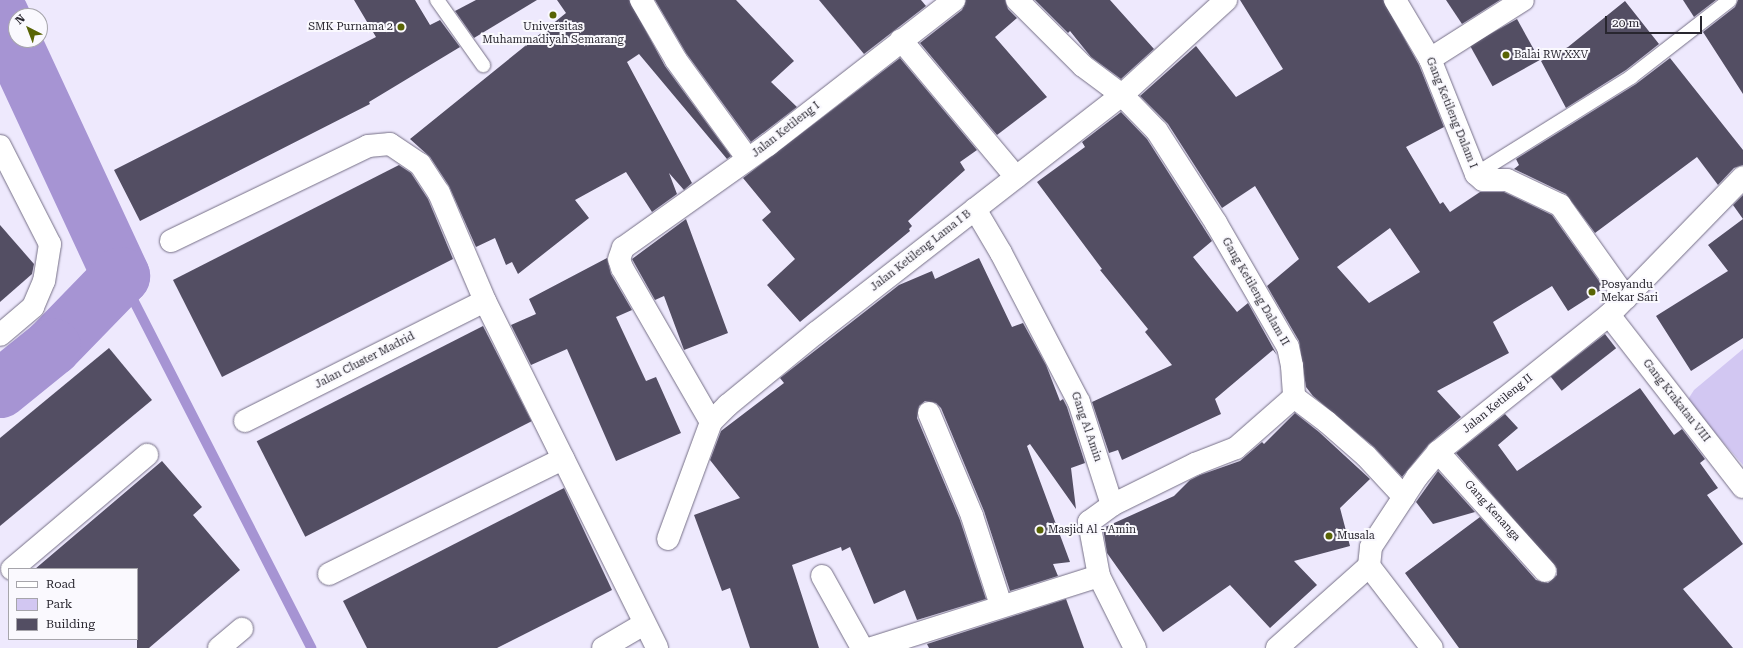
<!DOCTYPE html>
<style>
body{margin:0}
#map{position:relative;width:1743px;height:648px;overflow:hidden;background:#eee9fd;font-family:"Roboto Serif",serif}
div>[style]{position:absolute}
.green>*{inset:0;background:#d2c7f2}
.stream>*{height:10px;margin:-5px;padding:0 5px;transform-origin:5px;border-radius:5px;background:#a694d3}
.river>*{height:58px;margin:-29px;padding:0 29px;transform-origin:29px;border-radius:29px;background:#a694d3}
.building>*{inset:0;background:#534e63;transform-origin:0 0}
.roads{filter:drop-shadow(0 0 1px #756f86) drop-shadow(0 0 1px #756f86)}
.lane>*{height:14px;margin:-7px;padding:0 7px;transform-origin:7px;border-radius:7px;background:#fff}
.street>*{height:22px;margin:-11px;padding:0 11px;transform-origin:11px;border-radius:11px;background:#fff}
.dots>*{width:11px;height:11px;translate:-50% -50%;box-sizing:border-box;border:2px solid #faf9fe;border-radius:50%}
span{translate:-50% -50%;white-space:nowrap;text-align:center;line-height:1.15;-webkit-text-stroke:4px #faf9fe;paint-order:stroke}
.poi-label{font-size:11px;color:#28262f}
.right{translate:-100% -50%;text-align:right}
.left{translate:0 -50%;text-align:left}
.street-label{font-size:11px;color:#28262f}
.legend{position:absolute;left:8px;top:568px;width:130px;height:72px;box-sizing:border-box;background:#faf9fe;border:1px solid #a6a5ab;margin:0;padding:5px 7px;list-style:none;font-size:12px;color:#28262f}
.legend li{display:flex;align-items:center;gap:8px;height:20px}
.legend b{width:20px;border:1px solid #a6a5ab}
.north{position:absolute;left:8px;top:8px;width:40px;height:40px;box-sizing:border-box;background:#faf9fe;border:1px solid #a6a5ab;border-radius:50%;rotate:318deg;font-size:11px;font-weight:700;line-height:16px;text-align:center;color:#28262f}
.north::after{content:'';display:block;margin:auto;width:14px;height:18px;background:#596405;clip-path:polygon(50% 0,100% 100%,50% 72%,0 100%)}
.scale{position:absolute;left:1605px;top:16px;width:97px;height:18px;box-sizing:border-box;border:2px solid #28262f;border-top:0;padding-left:5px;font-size:12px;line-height:14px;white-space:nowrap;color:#28262f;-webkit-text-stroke:3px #faf9fe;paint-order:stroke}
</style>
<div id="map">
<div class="green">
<div style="clip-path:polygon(1743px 349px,1743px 465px,1687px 401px,1694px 390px)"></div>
</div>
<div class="stream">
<div style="left:121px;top:276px;width:418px;rotate:62.9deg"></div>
</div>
<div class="river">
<div style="left:0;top:15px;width:288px;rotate:65.1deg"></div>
<div style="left:121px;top:276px;width:99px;rotate:134.2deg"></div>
<div style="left:52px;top:347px;width:67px;rotate:141.1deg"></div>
</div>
<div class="building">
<div style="clip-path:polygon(354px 0,415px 0,430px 25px,440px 20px,460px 47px,369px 102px,370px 104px,140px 221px,114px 170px,376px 37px)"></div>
<div style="clip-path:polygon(476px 0,537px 0,474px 38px,455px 11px)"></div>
<div style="clip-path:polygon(557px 0,629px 0,665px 66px,731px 156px,727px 159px,639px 54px,627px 62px,692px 183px,684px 190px,669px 173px,677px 194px,652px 212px,626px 172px,575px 200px,589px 218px,518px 274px,512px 262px,506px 265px,495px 238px,476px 247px,449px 186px,430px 157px,410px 139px,566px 13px)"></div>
<div style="clip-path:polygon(655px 0,736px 0,794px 61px,771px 82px,797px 107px,751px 142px,686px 53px)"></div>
<div style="clip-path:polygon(819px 0,921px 0,926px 6px,864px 54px)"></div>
<div style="clip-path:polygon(966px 0,1005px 0,1008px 9px,1017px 18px,995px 37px,1047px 97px,997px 135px,920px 43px,962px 10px)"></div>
<div style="clip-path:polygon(1035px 0,1110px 0,1154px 49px,1121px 79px,1091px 57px,1070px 31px,1068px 33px)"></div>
<div style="clip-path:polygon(evenodd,1240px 0,1383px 0,1419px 65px,1444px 127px,1406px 147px,1440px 204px,1443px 202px,1450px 212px,1480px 192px,1504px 192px,1552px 215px,1604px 288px,1568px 311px,1552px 286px,1493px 322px,1509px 353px,1437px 391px,1461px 417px,1429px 444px,1402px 477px,1374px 447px,1313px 396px,1306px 387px,1299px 341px,1267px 286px,1299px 259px,1255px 186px,1222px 208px,1168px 124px,1140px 96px,1196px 46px,1236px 97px,1283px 69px,1240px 0,1390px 228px,1420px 272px,1369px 303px,1337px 267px,1390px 228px)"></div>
<div style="clip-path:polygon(1446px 0,1500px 0,1462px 24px)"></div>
<div style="clip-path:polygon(1683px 0,1716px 0,1694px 17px)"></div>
<div style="clip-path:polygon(1738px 0,1743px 0,1743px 94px,1703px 32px,1735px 7px)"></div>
<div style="clip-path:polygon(1625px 1px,1659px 44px,1626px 70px,1566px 108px,1541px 61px,1568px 47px)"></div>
<div style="left:1517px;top:19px;width:47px;height:54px;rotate:61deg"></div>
<div style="clip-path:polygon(900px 58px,977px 150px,960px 162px,965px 170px,908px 221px,912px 226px,909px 229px,910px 231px,800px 322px,767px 285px,795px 259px,762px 220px,771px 212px,743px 178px)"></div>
<div style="clip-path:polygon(1670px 58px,1743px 150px,1743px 165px,1734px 168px,1718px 185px,1697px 157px,1595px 233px,1566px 194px,1514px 169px,1519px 165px,1516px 159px,1636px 84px)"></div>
<div style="clip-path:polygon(1121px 112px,1147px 139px,1212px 241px,1193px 257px,1237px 312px,1248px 303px,1277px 355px,1273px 350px,1215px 399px,1221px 414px,1122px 460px,1118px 450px,1109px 453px,1092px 402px,1172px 365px,1145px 332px,1148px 329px,1100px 270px,1102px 269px,1037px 182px,1085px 147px,1082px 142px)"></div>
<div style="clip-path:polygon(399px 165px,411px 173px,428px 199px,453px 259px,222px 377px,173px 280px)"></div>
<div style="clip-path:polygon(1743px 195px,1743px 219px,1733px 205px)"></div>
<div style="clip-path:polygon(686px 219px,728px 333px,684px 350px,664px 296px,655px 300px,632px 259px)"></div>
<div style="clip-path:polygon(1743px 219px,1743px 338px,1691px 371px,1656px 316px,1728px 271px,1708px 245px)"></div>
<div style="clip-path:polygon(0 225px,34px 264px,32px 274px,0 302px)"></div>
<div style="clip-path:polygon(607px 258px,611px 274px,632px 310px,616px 317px,646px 381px,656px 377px,681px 433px,616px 461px,567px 349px,531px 365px,511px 325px,536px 314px,529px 299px)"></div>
<div style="clip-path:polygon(979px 258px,1012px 327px,1023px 323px,1046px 365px,1060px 401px,1063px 399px,1067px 407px,1085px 463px,1071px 468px,1076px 509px,1030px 444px,1027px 446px,1070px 562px,1053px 564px,1058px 576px,1010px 591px,984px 511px,941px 408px,936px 403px,925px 401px,919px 406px,917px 418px,960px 520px,986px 599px,917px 620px,905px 590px,874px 604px,850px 547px,842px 551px,841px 547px,792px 565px,819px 648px,750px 648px,730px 588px,722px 591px,694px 515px,740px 498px,710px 460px,721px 431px,784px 383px,780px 378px,899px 285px,932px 271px,935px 279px)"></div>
<div style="left:483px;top:326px;width:107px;height:254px;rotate:63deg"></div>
<div style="left:1605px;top:334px;width:18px;height:69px;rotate:52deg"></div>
<div style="clip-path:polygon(109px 348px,152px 400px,0 526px,0 438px)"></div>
<div style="clip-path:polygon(1640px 388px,1674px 435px,1682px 429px,1705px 459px,1700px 463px,1718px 488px,1707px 495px,1743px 544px,1683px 589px,1733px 648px,1459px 648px,1405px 573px,1480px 517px,1536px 580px,1548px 583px,1557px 575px,1557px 569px,1456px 453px,1505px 414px,1518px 428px,1498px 445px,1517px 471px)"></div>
<div style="clip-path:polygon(1295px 413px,1319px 432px,1370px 479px,1340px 508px,1350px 546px,1294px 561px,1317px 585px,1270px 628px,1230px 585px,1163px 632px,1107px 553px,1103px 528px,1174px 496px,1190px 480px,1200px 475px,1240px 461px,1262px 442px,1264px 444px)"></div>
<div style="clip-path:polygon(162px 461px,202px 507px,193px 515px,240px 570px,149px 648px,137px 648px,137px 569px,35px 569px)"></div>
<div style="clip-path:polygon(1438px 471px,1475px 512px,1433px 524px,1416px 502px)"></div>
<div style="clip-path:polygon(564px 488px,612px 590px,497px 648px,367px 648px,343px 601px)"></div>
<div style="clip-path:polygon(1066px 599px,1084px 648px,929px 648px,927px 644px)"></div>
</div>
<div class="roads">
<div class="lane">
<div style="left:437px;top:0;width:80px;rotate:54.7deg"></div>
<div style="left:1476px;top:174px;width:183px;rotate:-32deg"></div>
<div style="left:1631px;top:77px;width:125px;rotate:-37.9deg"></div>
</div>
<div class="street">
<div style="left:641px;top:0;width:69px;rotate:59.7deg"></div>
<div style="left:676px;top:60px;width:122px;rotate:54deg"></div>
<div style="left:1017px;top:0;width:93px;rotate:45deg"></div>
<div style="left:1083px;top:66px;width:49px;rotate:36.6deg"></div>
<div style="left:1122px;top:95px;width:50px;rotate:45.8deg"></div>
<div style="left:1157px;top:131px;width:109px;rotate:57.3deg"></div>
<div style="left:1216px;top:223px;width:143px;rotate:59.9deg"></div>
<div style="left:1288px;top:347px;width:19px;rotate:78deg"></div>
<div style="left:1292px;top:366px;width:31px;rotate:86deg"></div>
<div style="left:1294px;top:397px;width:41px;rotate:37.1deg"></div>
<div style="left:1327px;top:422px;width:52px;rotate:41.1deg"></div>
<div style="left:1366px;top:456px;width:56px;rotate:47.2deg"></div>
<div style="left:1395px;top:0;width:69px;rotate:59.3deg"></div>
<div style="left:1430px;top:59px;width:124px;rotate:68.2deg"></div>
<div style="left:1476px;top:174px;width:9px;rotate:41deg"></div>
<div style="left:1483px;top:180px;width:24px"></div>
<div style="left:1507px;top:180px;width:59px;rotate:25.3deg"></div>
<div style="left:1560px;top:205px;width:114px;rotate:54.6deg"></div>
<div style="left:901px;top:40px;width:179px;rotate:50deg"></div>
<div style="left:1430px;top:59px;width:110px;rotate:-32.4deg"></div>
<div style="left:0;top:146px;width:110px;rotate:63deg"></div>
<div style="left:50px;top:244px;width:37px;rotate:99deg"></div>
<div style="left:44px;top:281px;width:28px;rotate:113deg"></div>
<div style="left:33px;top:307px;width:43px;rotate:139.7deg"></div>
<div style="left:975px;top:209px;width:51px;rotate:59.4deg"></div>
<div style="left:1001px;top:253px;width:168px;rotate:62.4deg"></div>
<div style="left:1079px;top:402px;width:108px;rotate:72.2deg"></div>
<div style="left:171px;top:241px;width:219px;rotate:-25.7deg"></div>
<div style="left:368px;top:146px;width:22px;rotate:-5deg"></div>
<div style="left:390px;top:144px;width:36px;rotate:34deg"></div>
<div style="left:420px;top:164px;width:35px;rotate:57deg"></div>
<div style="left:439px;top:193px;width:117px;rotate:66.9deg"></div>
<div style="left:485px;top:301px;width:387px;rotate:63.6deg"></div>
<div style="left:1609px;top:315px;width:218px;rotate:52.1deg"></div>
<div style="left:929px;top:413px;width:112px;rotate:67.3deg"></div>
<div style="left:972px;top:516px;width:94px;rotate:72deg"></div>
<div style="left:245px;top:421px;width:268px;rotate:-26.6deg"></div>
<div style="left:711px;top:422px;width:178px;rotate:-120deg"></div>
<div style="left:622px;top:268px;width:9px;rotate:-108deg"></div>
<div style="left:619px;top:259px;width:12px;rotate:-70deg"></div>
<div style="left:623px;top:248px;width:178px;rotate:-35.4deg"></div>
<div style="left:768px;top:145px;width:236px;rotate:-37.9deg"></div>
<div style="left:1438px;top:452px;width:160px;rotate:48deg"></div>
<div style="left:668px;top:539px;width:125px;rotate:-69.8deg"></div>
<div style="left:711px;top:422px;width:24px;rotate:-45deg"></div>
<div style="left:728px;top:405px;width:114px;rotate:-39.3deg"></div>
<div style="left:816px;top:333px;width:388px;rotate:-37.9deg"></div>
<div style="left:1122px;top:95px;width:141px;rotate:-42.4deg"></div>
<div style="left:1369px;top:566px;width:103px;rotate:52.5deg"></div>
<div style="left:12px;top:569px;width:177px;rotate:-40.2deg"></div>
<div style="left:329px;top:574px;width:261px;rotate:-26.2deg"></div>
<div style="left:822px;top:576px;width:82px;rotate:60.9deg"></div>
<div style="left:219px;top:648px;width:30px;rotate:-40deg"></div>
<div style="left:603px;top:648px;width:48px;rotate:-30.3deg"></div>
<div style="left:872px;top:648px;width:238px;rotate:-17.6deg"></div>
<div style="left:1135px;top:648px;width:80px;rotate:-116.6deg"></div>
<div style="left:1099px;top:576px;width:55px;rotate:-100.5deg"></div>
<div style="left:1089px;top:522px;width:29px;rotate:-36deg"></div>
<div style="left:1112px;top:505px;width:93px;rotate:-26.3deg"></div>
<div style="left:1195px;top:464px;width:44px;rotate:-21.3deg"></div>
<div style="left:1236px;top:448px;width:77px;rotate:-41.3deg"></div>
<div style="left:1277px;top:648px;width:123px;rotate:-41.7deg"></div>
<div style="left:1369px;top:566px;width:19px;rotate:-84deg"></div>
<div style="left:1371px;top:547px;width:84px;rotate:-56.7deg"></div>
<div style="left:1417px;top:477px;width:33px;rotate:-50deg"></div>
<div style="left:1438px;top:452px;width:219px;rotate:-38.7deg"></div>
<div style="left:1609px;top:315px;width:192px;rotate:-45.8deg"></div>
</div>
</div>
<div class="dots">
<div style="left:553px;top:15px;background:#596405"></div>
<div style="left:401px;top:27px;background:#596405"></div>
<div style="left:1506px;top:55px;background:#596405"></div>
<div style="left:1592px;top:292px;background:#596405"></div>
<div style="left:1040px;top:530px;background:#596405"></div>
<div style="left:1329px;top:536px;background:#596405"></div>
</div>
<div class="poi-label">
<span class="right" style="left:393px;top:27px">SMK Purnama 2</span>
<span style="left:553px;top:34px">Universitas<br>Muhammadiyah Semarang</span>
<span class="left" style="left:1514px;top:55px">Balai RW XXV</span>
<span class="left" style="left:1601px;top:292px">Posyandu<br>Mekar Sari</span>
<span class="left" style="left:1048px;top:530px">Masjid Al - Amin</span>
<span class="left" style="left:1337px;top:536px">Musala</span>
</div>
<div class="street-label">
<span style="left:1451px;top:113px;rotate:68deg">Gang Ketileng Dalam I</span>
<span style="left:786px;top:130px;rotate:-38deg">Jalan Ketileng I</span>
<span style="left:921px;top:251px;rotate:-38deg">Jalan Ketileng Lama I B</span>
<span style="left:1255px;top:292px;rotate:60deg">Gang Ketileng Dalam II</span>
<span style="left:365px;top:361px;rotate:-27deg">Jalan Cluster Madrid</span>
<span style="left:1676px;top:401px;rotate:52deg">Gang Krakatau VIII</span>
<span style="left:1498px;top:404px;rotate:-39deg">Jalan Ketileng II</span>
<span style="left:1086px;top:427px;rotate:71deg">Gang Al Amin</span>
<span style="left:1492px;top:511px;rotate:48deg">Gang Kenanga</span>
</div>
<ul class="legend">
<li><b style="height:5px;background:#fff"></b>Road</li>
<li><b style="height:11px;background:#d2c7f2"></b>Park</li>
<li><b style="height:11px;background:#534e63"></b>Building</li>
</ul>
<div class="north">N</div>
<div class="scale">20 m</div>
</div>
